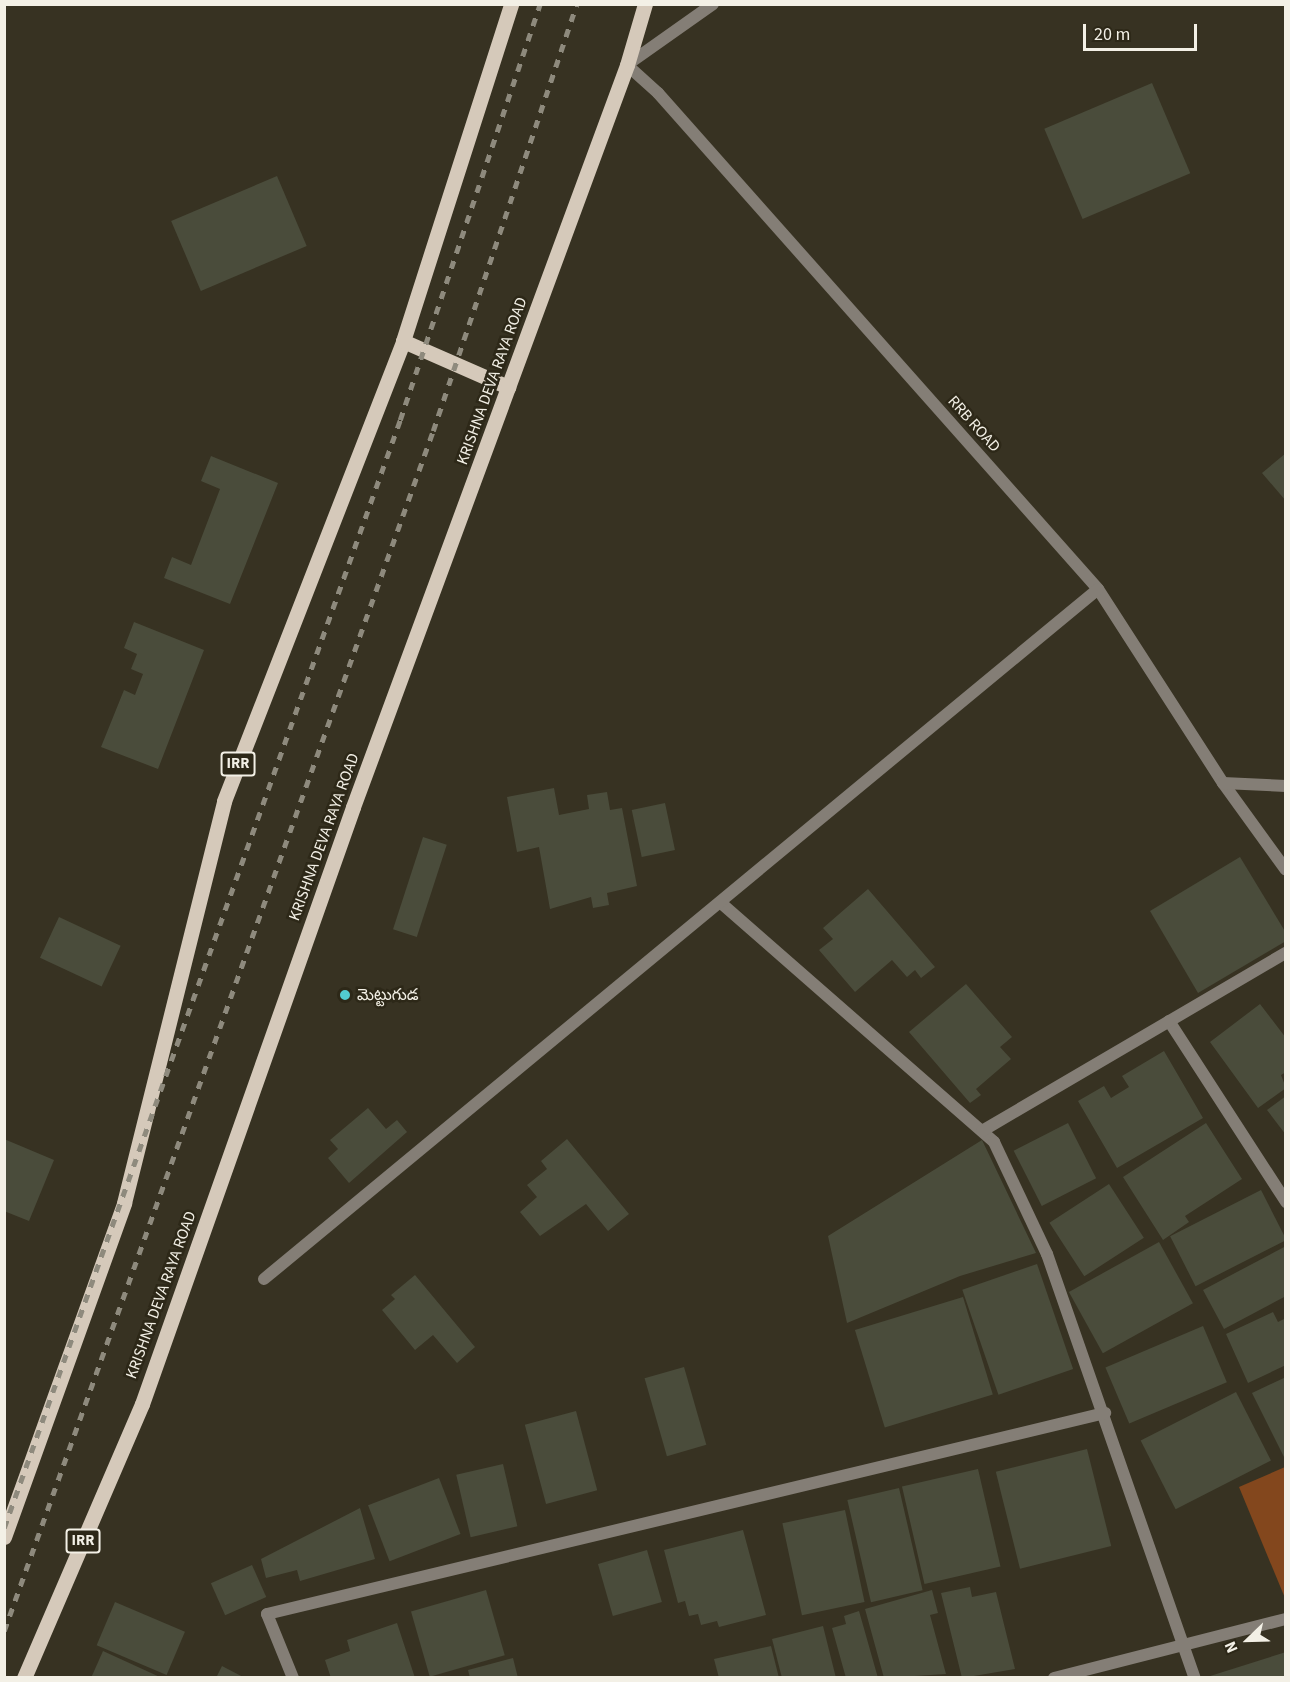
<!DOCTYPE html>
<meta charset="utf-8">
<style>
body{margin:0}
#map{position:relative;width:1290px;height:1682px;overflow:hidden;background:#373222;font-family:"Source Sans 3","Noto Sans Telugu",sans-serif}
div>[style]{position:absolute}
.green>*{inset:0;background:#83471d}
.building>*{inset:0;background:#4a4c3b;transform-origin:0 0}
.minor>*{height:12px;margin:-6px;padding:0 6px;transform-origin:6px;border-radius:6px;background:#847e76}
.primary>*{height:15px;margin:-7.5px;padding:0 7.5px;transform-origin:7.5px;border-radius:7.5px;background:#d5c9ba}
.rail>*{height:4.5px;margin-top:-2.25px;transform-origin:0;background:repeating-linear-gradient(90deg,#8e8a7d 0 8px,transparent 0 16px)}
.dots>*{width:16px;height:16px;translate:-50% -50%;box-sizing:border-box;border:3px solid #2d2818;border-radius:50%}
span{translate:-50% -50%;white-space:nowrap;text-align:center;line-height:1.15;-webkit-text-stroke:5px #2d2818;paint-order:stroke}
.shield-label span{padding:2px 4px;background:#2d2818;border:2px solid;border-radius:4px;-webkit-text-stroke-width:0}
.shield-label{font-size:15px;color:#f3f0e6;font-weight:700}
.street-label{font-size:16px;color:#f3f0e6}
.poi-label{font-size:16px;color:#f3f0e6}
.left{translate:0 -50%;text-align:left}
.frame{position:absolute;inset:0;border:6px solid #f3f0e6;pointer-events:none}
.north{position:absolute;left:1218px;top:1610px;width:60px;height:60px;-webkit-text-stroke:4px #2d2818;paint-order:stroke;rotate:247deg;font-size:16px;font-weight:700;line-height:24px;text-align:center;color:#f3f0e6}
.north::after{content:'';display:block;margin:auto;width:21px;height:27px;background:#f3f0e6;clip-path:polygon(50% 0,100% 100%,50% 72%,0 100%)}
.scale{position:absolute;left:1083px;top:24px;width:114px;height:27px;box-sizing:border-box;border:3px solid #f3f0e6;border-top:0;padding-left:8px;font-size:18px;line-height:21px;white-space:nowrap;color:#f3f0e6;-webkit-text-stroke:4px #2d2818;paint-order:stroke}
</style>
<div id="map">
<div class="green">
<div style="clip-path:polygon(1285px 1467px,1285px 1598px,1239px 1487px)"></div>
</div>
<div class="building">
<div style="left:1152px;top:83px;width:98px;height:117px;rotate:67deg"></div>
<div style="left:277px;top:176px;width:76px;height:115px;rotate:67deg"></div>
<div style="clip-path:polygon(1286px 453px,1286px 501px,1262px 473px)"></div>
<div style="clip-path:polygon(211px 456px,278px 483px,230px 604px,164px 578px,172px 557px,191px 565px,220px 489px,201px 481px)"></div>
<div style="clip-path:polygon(134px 622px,204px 650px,158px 769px,101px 747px,124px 690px,135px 695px,143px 674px,131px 669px,137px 654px,124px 648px)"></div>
<div style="clip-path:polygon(554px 788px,559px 815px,589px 809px,587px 795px,607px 792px,610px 810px,622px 808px,637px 886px,607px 893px,609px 905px,593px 908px,591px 897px,550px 909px,539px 847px,517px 852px,507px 797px)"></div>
<div style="left:665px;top:803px;width:48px;height:34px;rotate:78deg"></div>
<div style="left:423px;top:837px;width:25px;height:97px;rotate:18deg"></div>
<div style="clip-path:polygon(1240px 857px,1286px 933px,1286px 941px,1198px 993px,1150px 911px)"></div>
<div style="clip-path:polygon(868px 889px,935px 967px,921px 978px,915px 970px,907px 977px,892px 960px,855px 992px,819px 950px,833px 939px,823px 928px)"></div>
<div style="left:59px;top:917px;width:68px;height:45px;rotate:25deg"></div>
<div style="clip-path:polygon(966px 984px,1012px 1037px,1000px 1047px,1011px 1059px,976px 1089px,981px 1095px,970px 1103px,909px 1032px)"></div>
<div style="clip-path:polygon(1260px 1004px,1286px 1038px,1286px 1072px,1281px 1075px,1286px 1088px,1258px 1108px,1210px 1042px)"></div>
<div style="clip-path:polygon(1164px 1051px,1203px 1118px,1117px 1168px,1078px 1101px,1104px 1086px,1111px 1098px,1129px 1087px,1122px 1076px)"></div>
<div style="clip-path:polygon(1286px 1096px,1286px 1135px,1267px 1110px)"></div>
<div style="clip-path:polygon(368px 1108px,386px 1129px,397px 1120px,407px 1132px,349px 1183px,328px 1158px,338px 1149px,330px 1140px)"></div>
<div style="left:1068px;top:1123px;width:62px;height:61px;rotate:63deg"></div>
<div style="clip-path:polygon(1206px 1123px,1242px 1179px,1185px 1216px,1189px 1222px,1163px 1240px,1123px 1177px)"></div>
<div style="clip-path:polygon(4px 1139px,54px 1160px,29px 1221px,4px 1211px)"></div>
<div style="clip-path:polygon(567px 1139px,629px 1214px,608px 1231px,586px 1204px,540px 1236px,520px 1212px,537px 1197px,527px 1185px,547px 1169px,541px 1161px)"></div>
<div style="clip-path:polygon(982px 1140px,1036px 1253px,960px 1276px,847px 1323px,828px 1236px)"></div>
<div style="left:1109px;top:1184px;width:64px;height:71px;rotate:57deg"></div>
<div style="left:1261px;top:1190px;width:56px;height:102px;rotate:63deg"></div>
<div style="left:1159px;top:1242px;width:70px;height:103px;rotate:61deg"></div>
<div style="clip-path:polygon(1286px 1246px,1286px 1296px,1224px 1329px,1203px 1290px)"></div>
<div style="left:1037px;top:1264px;width:111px;height:79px;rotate:71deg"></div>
<div style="clip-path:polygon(415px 1275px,475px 1347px,457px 1363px,433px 1335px,415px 1350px,382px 1310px,395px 1299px,391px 1295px)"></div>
<div style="left:963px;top:1297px;width:102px;height:113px;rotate:73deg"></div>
<div style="clip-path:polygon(1273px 1312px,1278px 1322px,1286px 1318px,1286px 1365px,1248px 1383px,1226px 1334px)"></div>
<div style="left:1203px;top:1326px;width:61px;height:106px;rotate:67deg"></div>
<div style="left:684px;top:1367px;width:81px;height:41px;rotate:74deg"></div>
<div style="clip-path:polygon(1286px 1377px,1286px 1461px,1252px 1393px)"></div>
<div style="left:1236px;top:1392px;width:77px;height:107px;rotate:63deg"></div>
<div style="left:576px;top:1411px;width:82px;height:53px;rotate:75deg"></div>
<div style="left:1087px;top:1449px;width:100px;height:94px;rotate:76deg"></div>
<div style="left:503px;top:1464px;width:64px;height:48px;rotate:77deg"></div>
<div style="left:978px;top:1469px;width:100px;height:78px;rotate:77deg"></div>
<div style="left:439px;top:1478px;width:60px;height:76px;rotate:69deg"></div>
<div style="left:899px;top:1488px;width:105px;height:53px;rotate:77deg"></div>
<div style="clip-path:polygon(360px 1508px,375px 1559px,300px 1581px,297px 1570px,266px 1578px,261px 1559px)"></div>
<div style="left:845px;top:1510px;width:94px;height:64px;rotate:78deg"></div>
<div style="clip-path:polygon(743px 1530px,766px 1615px,719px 1627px,717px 1621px,701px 1625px,698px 1614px,689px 1616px,685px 1601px,678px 1603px,664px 1550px)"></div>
<div style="left:647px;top:1550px;width:54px;height:51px;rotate:74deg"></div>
<div style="left:252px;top:1565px;width:35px;height:45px;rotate:66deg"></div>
<div style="clip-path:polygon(970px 1587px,972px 1597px,996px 1592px,1015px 1669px,962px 1678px,941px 1593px)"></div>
<div style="left:486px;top:1590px;width:68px;height:78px;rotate:74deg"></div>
<div style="clip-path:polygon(932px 1590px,938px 1613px,930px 1615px,946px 1674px,884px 1678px,865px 1609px)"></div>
<div style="left:115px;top:1602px;width:76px;height:47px;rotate:23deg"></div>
<div style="clip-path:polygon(859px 1611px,878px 1678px,846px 1678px,832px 1628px,846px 1624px,844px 1616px)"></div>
<div style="clip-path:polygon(397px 1623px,415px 1678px,331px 1678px,325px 1660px,350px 1651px,347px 1640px)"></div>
<div style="clip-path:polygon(823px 1626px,836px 1678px,782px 1678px,772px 1639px)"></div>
<div style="clip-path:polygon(771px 1646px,779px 1678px,719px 1678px,714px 1659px)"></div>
<div style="clip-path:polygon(103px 1651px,162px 1678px,91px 1678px)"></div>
<div style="clip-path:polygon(1286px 1652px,1286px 1678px,1207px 1678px,1207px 1677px)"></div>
<div style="clip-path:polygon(513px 1658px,518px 1678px,470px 1678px,468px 1670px)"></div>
<div style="clip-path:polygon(222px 1666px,245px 1678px,216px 1678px)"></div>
</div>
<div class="minor">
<div style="left:713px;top:4px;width:105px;rotate:144.7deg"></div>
<div style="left:627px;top:65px;width:42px;rotate:42.1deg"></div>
<div style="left:658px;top:93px;width:663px;rotate:48.42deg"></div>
<div style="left:1098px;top:589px;width:231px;rotate:57.2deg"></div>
<div style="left:1223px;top:783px;width:107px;rotate:54.1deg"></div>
<div style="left:1223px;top:783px;width:63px;rotate:2.7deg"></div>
<div style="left:721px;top:903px;width:363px;rotate:41.2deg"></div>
<div style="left:994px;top:1142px;width:124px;rotate:64.7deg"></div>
<div style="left:1047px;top:1254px;width:449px;rotate:70.8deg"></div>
<div style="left:1169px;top:1021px;width:216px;rotate:57.1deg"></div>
<div style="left:982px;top:1131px;width:352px;rotate:-30.4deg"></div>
<div style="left:264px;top:1279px;width:1082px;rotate:-39.6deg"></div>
<div style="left:293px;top:1678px;width:69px;rotate:-112.1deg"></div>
<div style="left:267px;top:1614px;width:862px;rotate:-13.49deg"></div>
<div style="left:1054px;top:1678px;width:239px;rotate:-14.3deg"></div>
</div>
<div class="primary">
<div style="left:403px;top:341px;width:115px;rotate:23.7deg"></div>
<div style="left:4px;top:1537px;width:355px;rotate:-70.2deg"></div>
<div style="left:124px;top:1203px;width:414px;rotate:-76deg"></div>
<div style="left:224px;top:801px;width:494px;rotate:-68.7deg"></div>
<div style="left:403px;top:341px;width:354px;rotate:-72.2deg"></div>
<div style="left:24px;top:1678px;width:298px;rotate:-66.7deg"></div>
<div style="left:142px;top:1404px;width:633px;rotate:-70.53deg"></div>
<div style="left:353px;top:807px;width:791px;rotate:-69.73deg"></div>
<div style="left:627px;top:65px;width:64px;rotate:-73.6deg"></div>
</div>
<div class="rail">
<div style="left:4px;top:1528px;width:1177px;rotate:-70.33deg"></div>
<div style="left:400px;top:420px;width:439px;rotate:-71.4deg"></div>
<div style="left:4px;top:1631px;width:1274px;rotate:-70.33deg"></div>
<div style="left:433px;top:431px;width:451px;rotate:-71.4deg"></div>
</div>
<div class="dots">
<div style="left:345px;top:995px;background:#52ccd0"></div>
</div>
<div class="shield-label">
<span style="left:238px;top:764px">IRR</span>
<span style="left:83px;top:1541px">IRR</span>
</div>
<div class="street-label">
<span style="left:492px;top:381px;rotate:-70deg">KRISHNA DEVA RAYA ROAD</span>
<span style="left:974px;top:424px;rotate:48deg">RRB ROAD</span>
<span style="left:324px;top:837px;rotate:-70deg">KRISHNA DEVA RAYA ROAD</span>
<span style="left:161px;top:1295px;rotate:-70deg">KRISHNA DEVA RAYA ROAD</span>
</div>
<div class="poi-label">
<span class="left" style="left:357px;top:995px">మెట్టుగుడ</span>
</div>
<div class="frame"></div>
<div class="north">N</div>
<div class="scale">20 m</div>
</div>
